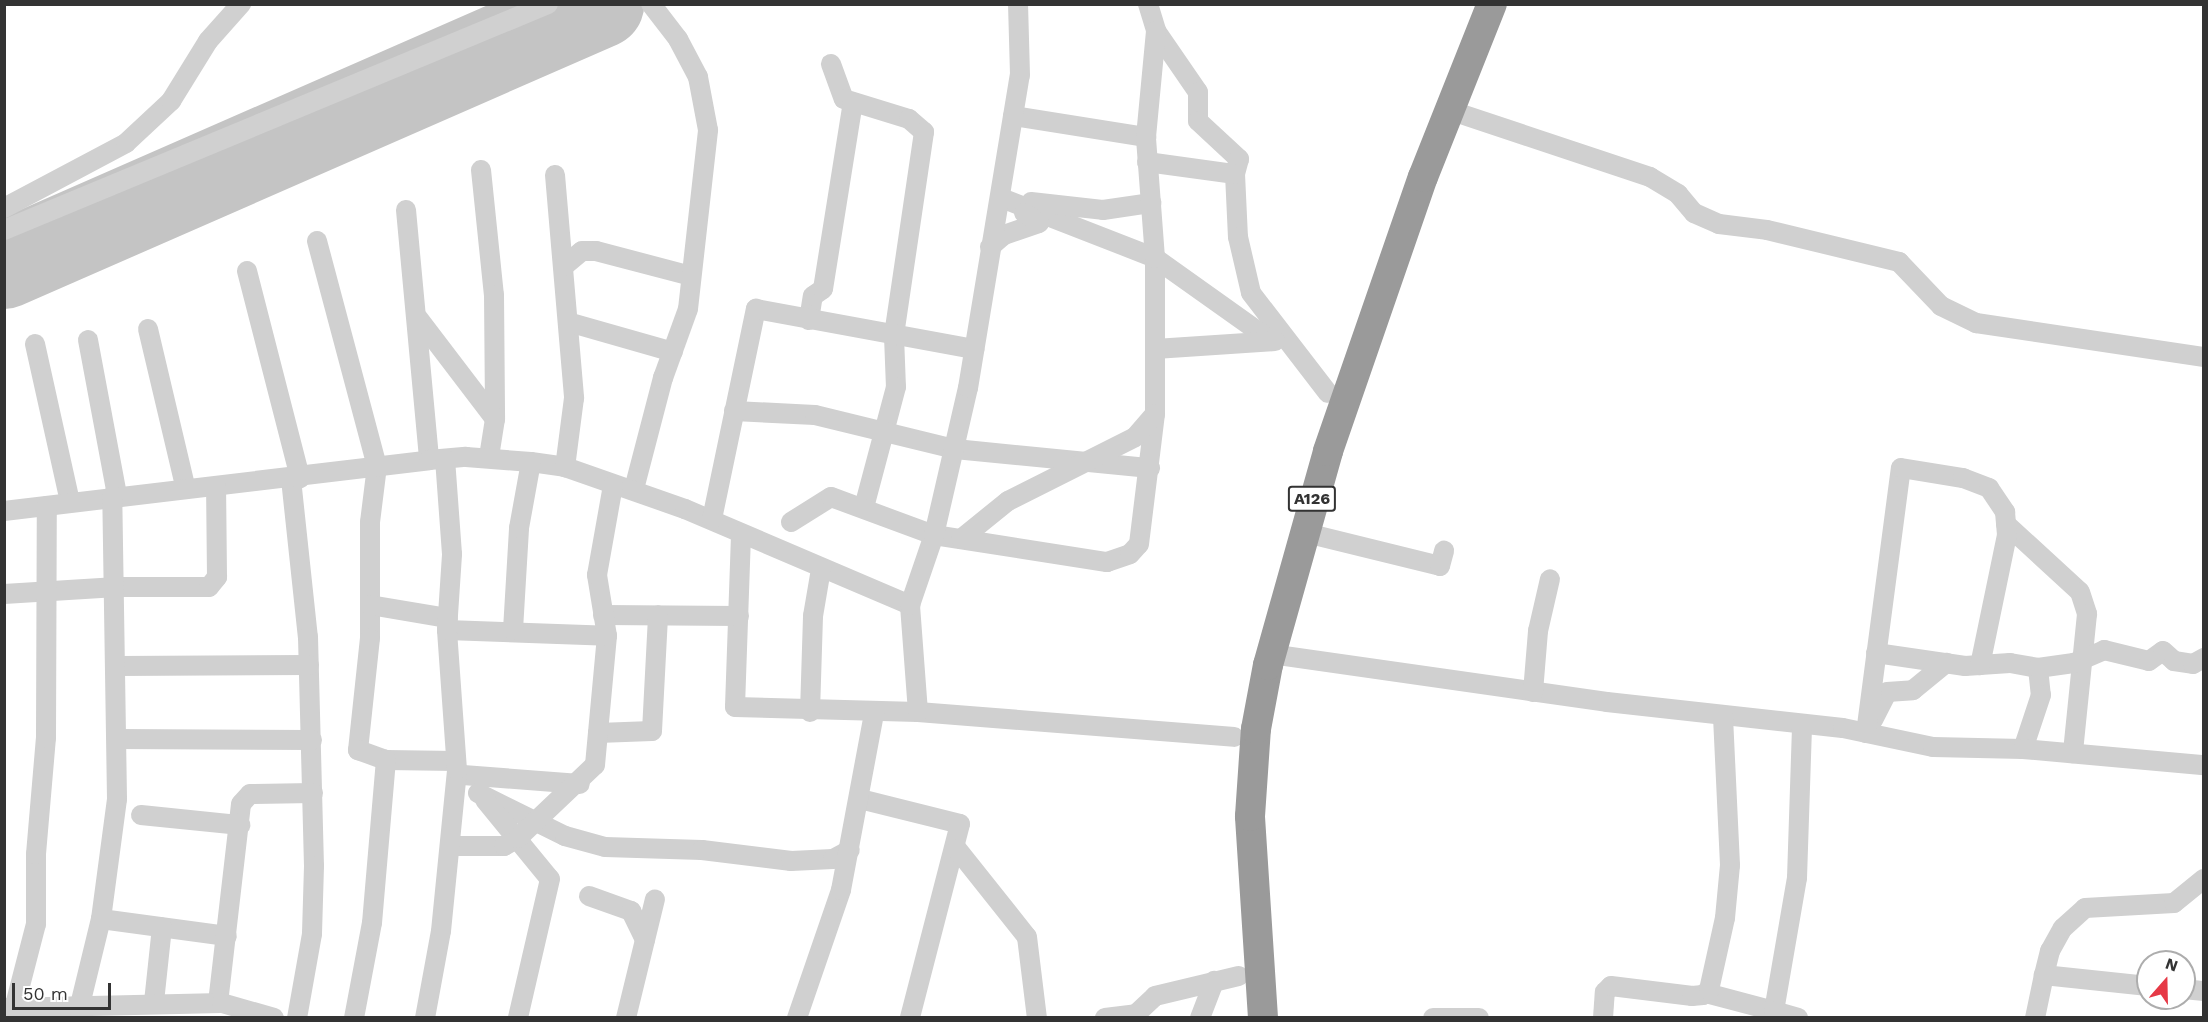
<!DOCTYPE html>
<style>
body{margin:0}
#map{position:relative;width:2208px;height:1022px;overflow:hidden;background:#fff;font-family:"Work Sans",sans-serif}
div>[style]{position:absolute}
.runway>*{height:88px;margin:-44px;padding:0 44px;transform-origin:44px;border-radius:44px;background:#c4c4c4}
.minor>*{height:20px;margin:-10px;padding:0 10px;transform-origin:10px;border-radius:10px;background:#d0d0d0}
.highway>*{height:30px;margin:-15px;padding:0 15px;transform-origin:15px;border-radius:15px;background:#9a9a9a}
span{translate:-50% -50%;white-space:nowrap;text-align:center;line-height:1.15;-webkit-text-stroke:6px #fff;paint-order:stroke}
.shield-label span{padding:2px 4px;background:#fff;border:2px solid;border-radius:4px;-webkit-text-stroke-width:0}
.shield-label{font-size:16px;color:#333;font-weight:700}
.frame{position:absolute;inset:0;border:6px solid #333;pointer-events:none}
.north{position:absolute;left:2136px;top:950px;width:60px;height:60px;box-sizing:border-box;background:#fff;border:2px solid #adadad;border-radius:50%;rotate:20deg;font-size:16px;font-weight:700;line-height:24px;text-align:center;color:#333}
.north::after{content:'';display:block;margin:auto;width:21px;height:27px;background:#e63946;clip-path:polygon(50% 0,100% 100%,50% 72%,0 100%)}
.scale{position:absolute;left:12px;top:983px;width:99px;height:27px;box-sizing:border-box;border:3px solid #333;border-top:0;padding-left:8px;font-size:18px;line-height:21px;white-space:nowrap;color:#333;-webkit-text-stroke:4px #fff;paint-order:stroke}
</style>
<div id="map">
<div class="runway">
<div style="left:4px;top:265px;width:651px;rotate:-23.65deg"></div>
</div>
<div class="minor">
<div style="left:1148px;top:4px;width:28px;rotate:73deg"></div>
<div style="left:1156px;top:31px;width:74px;rotate:55.5deg"></div>
<div style="left:1198px;top:92px;width:29px;rotate:90deg"></div>
<div style="left:1198px;top:121px;width:56px;rotate:42.8deg"></div>
<div style="left:1239px;top:159px;width:16px;rotate:105deg"></div>
<div style="left:1235px;top:174px;width:63px;rotate:87.3deg"></div>
<div style="left:1238px;top:237px;width:57px;rotate:76.9deg"></div>
<div style="left:1251px;top:293px;width:126px;rotate:52.4deg"></div>
<div style="left:831px;top:64px;width:37px;rotate:70deg"></div>
<div style="left:844px;top:99px;width:68px;rotate:17.1deg"></div>
<div style="left:909px;top:119px;width:20px;rotate:41deg"></div>
<div style="left:924px;top:132px;width:206px;rotate:98.4deg"></div>
<div style="left:894px;top:336px;width:51px;rotate:87.8deg"></div>
<div style="left:896px;top:387px;width:124px;rotate:104.9deg"></div>
<div style="left:1449px;top:110px;width:212px;rotate:18.4deg"></div>
<div style="left:1650px;top:177px;width:33px;rotate:31deg"></div>
<div style="left:1678px;top:194px;width:25px;rotate:50deg"></div>
<div style="left:1694px;top:213px;width:27px;rotate:24deg"></div>
<div style="left:1719px;top:224px;width:48px;rotate:7.1deg"></div>
<div style="left:1767px;top:230px;width:136px;rotate:13.6deg"></div>
<div style="left:1899px;top:262px;width:61px;rotate:46.3deg"></div>
<div style="left:1941px;top:306px;width:39px;rotate:26deg"></div>
<div style="left:1976px;top:323px;width:231px;rotate:8.5deg"></div>
<div style="left:1013px;top:116px;width:135px;rotate:9deg"></div>
<div style="left:1147px;top:162px;width:89px;rotate:7.8deg"></div>
<div style="left:481px;top:170px;width:126px;rotate:84.1deg"></div>
<div style="left:494px;top:295px;width:124px;rotate:89.5deg"></div>
<div style="left:555px;top:175px;width:224px;rotate:85.1deg"></div>
<div style="left:574px;top:398px;width:70px;rotate:97.4deg"></div>
<div style="left:1004px;top:199px;width:162px;rotate:21.3deg"></div>
<div style="left:1155px;top:258px;width:143px;rotate:35.4deg"></div>
<div style="left:1031px;top:202px;width:72px;rotate:6.3deg"></div>
<div style="left:1103px;top:210px;width:49px;rotate:-8.3deg"></div>
<div style="left:4px;top:208px;width:138px;rotate:-28deg"></div>
<div style="left:126px;top:143px;width:62px;rotate:-43deg"></div>
<div style="left:171px;top:101px;width:70px;rotate:-58.3deg"></div>
<div style="left:208px;top:41px;width:50px;rotate:-48.3deg"></div>
<div style="left:406px;top:210px;width:251px;rotate:84.7deg"></div>
<div style="left:4px;top:230px;width:589px;rotate:-22.56deg"></div>
<div style="left:317px;top:241px;width:233px;rotate:75.1deg"></div>
<div style="left:377px;top:466px;width:56px;rotate:97.1deg"></div>
<div style="left:370px;top:522px;width:116px;rotate:90deg"></div>
<div style="left:370px;top:638px;width:113px;rotate:96.1deg"></div>
<div style="left:358px;top:750px;width:30px;rotate:20deg"></div>
<div style="left:386px;top:760px;width:70px;rotate:0.8deg"></div>
<div style="left:990px;top:247px;width:18px;rotate:-41deg"></div>
<div style="left:1004px;top:235px;width:37px;rotate:-19deg"></div>
<div style="left:1039px;top:223px;width:18px;rotate:-146deg"></div>
<div style="left:564px;top:266px;width:23px;rotate:-40deg"></div>
<div style="left:582px;top:251px;width:14px"></div>
<div style="left:596px;top:251px;width:98px;rotate:14.7deg"></div>
<div style="left:247px;top:271px;width:214px;rotate:75.6deg"></div>
<div style="left:418px;top:318px;width:127px;rotate:52.7deg"></div>
<div style="left:495px;top:419px;width:39px;rotate:99deg"></div>
<div style="left:809px;top:320px;width:24px;rotate:-81deg"></div>
<div style="left:813px;top:296px;width:12px;rotate:-35deg"></div>
<div style="left:823px;top:289px;width:189px;rotate:-80.9deg"></div>
<div style="left:568px;top:322px;width:109px;rotate:15.9deg"></div>
<div style="left:148px;top:329px;width:161px;rotate:76.7deg"></div>
<div style="left:88px;top:340px;width:158px;rotate:79.4deg"></div>
<div style="left:35px;top:344px;width:162px;rotate:77.5deg"></div>
<div style="left:1155px;top:349px;width:120px;rotate:-3.8deg"></div>
<div style="left:734px;top:411px;width:81px;rotate:2.8deg"></div>
<div style="left:815px;top:415px;width:144px;rotate:13.7deg"></div>
<div style="left:955px;top:449px;width:196px;rotate:5.6deg"></div>
<div style="left:291px;top:479px;width:159px;rotate:83.9deg"></div>
<div style="left:308px;top:637px;width:229px;rotate:88.5deg"></div>
<div style="left:314px;top:866px;width:68px;rotate:91.7deg"></div>
<div style="left:312px;top:934px;width:85px;rotate:100.1deg"></div>
<div style="left:634px;top:489px;width:115px;rotate:-75.4deg"></div>
<div style="left:663px;top:378px;width:73px;rotate:-70.1deg"></div>
<div style="left:688px;top:309px;width:180px;rotate:-83.6deg"></div>
<div style="left:708px;top:130px;width:54px;rotate:-100.7deg"></div>
<div style="left:698px;top:77px;width:43px;rotate:-117.8deg"></div>
<div style="left:678px;top:39px;width:44px;rotate:-127.6deg"></div>
<div style="left:4px;top:511px;width:428px;rotate:-6.8deg"></div>
<div style="left:429px;top:460px;width:37px;rotate:-5deg"></div>
<div style="left:466px;top:457px;width:65px;rotate:4.4deg"></div>
<div style="left:531px;top:462px;width:34px;rotate:8deg"></div>
<div style="left:565px;top:467px;width:127px;rotate:19.3deg"></div>
<div style="left:685px;top:509px;width:245px;rotate:23.1deg"></div>
<div style="left:712px;top:519px;width:215px;rotate:-78.2deg"></div>
<div style="left:756px;top:309px;width:222px;rotate:10.4deg"></div>
<div style="left:791px;top:522px;width:47px;rotate:-32deg"></div>
<div style="left:831px;top:497px;width:110px;rotate:20.3deg"></div>
<div style="left:934px;top:535px;width:175px;rotate:8.9deg"></div>
<div style="left:1107px;top:562px;width:24px;rotate:-19deg"></div>
<div style="left:1130px;top:554px;width:13px;rotate:-48deg"></div>
<div style="left:1139px;top:544px;width:131px;rotate:-83deg"></div>
<div style="left:1155px;top:414px;width:156px;rotate:-90deg"></div>
<div style="left:1155px;top:258px;width:121px;rotate:-94.3deg"></div>
<div style="left:1146px;top:137px;width:106px;rotate:-84.6deg"></div>
<div style="left:2006px;top:524px;width:100px;rotate:42.6deg"></div>
<div style="left:2080px;top:592px;width:23px;rotate:72deg"></div>
<div style="left:2087px;top:614px;width:140px;rotate:95.8deg"></div>
<div style="left:1302px;top:532px;width:142px;rotate:13.8deg"></div>
<div style="left:1440px;top:566px;width:16px;rotate:-75deg"></div>
<div style="left:741px;top:535px;width:172px;rotate:92deg"></div>
<div style="left:735px;top:707px;width:183px;rotate:1.6deg"></div>
<div style="left:918px;top:712px;width:317px;rotate:4.5deg"></div>
<div style="left:961px;top:539px;width:60px;rotate:-39deg"></div>
<div style="left:1008px;top:501px;width:142px;rotate:-26.7deg"></div>
<div style="left:1135px;top:437px;width:30px;rotate:-49deg"></div>
<div style="left:4px;top:594px;width:113px;rotate:-3.5deg"></div>
<div style="left:117px;top:587px;width:92px"></div>
<div style="left:209px;top:587px;width:13px;rotate:-51deg"></div>
<div style="left:217px;top:577px;width:90px;rotate:-90.6deg"></div>
<div style="left:370px;top:605px;width:79px;rotate:9.5deg"></div>
<div style="left:603px;top:615px;width:136px;rotate:0.4deg"></div>
<div style="left:447px;top:630px;width:160px;rotate:2.1deg"></div>
<div style="left:513px;top:630px;width:102px;rotate:-86.6deg"></div>
<div style="left:519px;top:528px;width:67px;rotate:-79.7deg"></div>
<div style="left:1876px;top:653px;width:90px;rotate:8.3deg"></div>
<div style="left:1965px;top:666px;width:45px;rotate:-3.8deg"></div>
<div style="left:2010px;top:663px;width:28px;rotate:10deg"></div>
<div style="left:2038px;top:668px;width:27px;rotate:84deg"></div>
<div style="left:2041px;top:695px;width:57px;rotate:108.4deg"></div>
<div style="left:1270px;top:654px;width:340px;rotate:8.1deg"></div>
<div style="left:1607px;top:702px;width:237px;rotate:6.3deg"></div>
<div style="left:1843px;top:728px;width:92px;rotate:11.9deg"></div>
<div style="left:1933px;top:747px;width:90px;rotate:1.3deg"></div>
<div style="left:2023px;top:749px;width:182px;rotate:5.1deg"></div>
<div style="left:118px;top:666px;width:191px;rotate:-0.3deg"></div>
<div style="left:2038px;top:668px;width:36px;rotate:-8deg"></div>
<div style="left:2074px;top:663px;width:33px;rotate:-23deg"></div>
<div style="left:2104px;top:650px;width:46px;rotate:13.7deg"></div>
<div style="left:2149px;top:661px;width:17px;rotate:-36deg"></div>
<div style="left:2163px;top:651px;width:15px;rotate:42deg"></div>
<div style="left:2174px;top:661px;width:19px;rotate:9deg"></div>
<div style="left:2193px;top:664px;width:13px;rotate:-29deg"></div>
<div style="left:1533px;top:692px;width:61px;rotate:-85.3deg"></div>
<div style="left:1538px;top:631px;width:53px;rotate:-77deg"></div>
<div style="left:810px;top:712px;width:96px;rotate:-88.2deg"></div>
<div style="left:813px;top:616px;width:48px;rotate:-80.3deg"></div>
<div style="left:918px;top:712px;width:107px;rotate:-94.3deg"></div>
<div style="left:910px;top:605px;width:74px;rotate:-71.1deg"></div>
<div style="left:934px;top:535px;width:151px;rotate:-77deg"></div>
<div style="left:968px;top:388px;width:317px;rotate:-80.6deg"></div>
<div style="left:1020px;top:75px;width:71px;rotate:-91.6deg"></div>
<div style="left:1873px;top:720px;width:31px;rotate:-63deg"></div>
<div style="left:1887px;top:692px;width:26px;rotate:-4deg"></div>
<div style="left:1913px;top:690px;width:43px;rotate:-39.3deg"></div>
<div style="left:598px;top:733px;width:54px;rotate:-2.1deg"></div>
<div style="left:652px;top:731px;width:116px;rotate:-87deg"></div>
<div style="left:1866px;top:733px;width:267px;rotate:-82.5deg"></div>
<div style="left:1901px;top:468px;width:63px;rotate:9.2deg"></div>
<div style="left:1963px;top:478px;width:28px;rotate:21deg"></div>
<div style="left:1989px;top:488px;width:29px;rotate:56deg"></div>
<div style="left:2005px;top:512px;width:23px;rotate:85deg"></div>
<div style="left:2007px;top:535px;width:133px;rotate:101.7deg"></div>
<div style="left:117px;top:739px;width:195px;rotate:0.3deg"></div>
<div style="left:463px;top:775px;width:117px;rotate:4.4deg"></div>
<div style="left:478px;top:793px;width:97px;rotate:26.3deg"></div>
<div style="left:565px;top:836px;width:41px;rotate:15.4deg"></div>
<div style="left:605px;top:847px;width:97px;rotate:1.8deg"></div>
<div style="left:702px;top:850px;width:90px;rotate:7deg"></div>
<div style="left:791px;top:861px;width:42px;rotate:-2.7deg"></div>
<div style="left:833px;top:859px;width:19px;rotate:-28deg"></div>
<div style="left:860px;top:799px;width:103px;rotate:14deg"></div>
<div style="left:960px;top:824px;width:200px;rotate:104.5deg"></div>
<div style="left:485px;top:800px;width:102px;rotate:50.6deg"></div>
<div style="left:550px;top:879px;width:143px;rotate:103deg"></div>
<div style="left:141px;top:815px;width:100px;rotate:5.8deg"></div>
<div style="left:451px;top:846px;width:53px"></div>
<div style="left:504px;top:846px;width:16px;rotate:-30deg"></div>
<div style="left:518px;top:838px;width:106px;rotate:-43.5deg"></div>
<div style="left:595px;top:765px;width:130px;rotate:-84.7deg"></div>
<div style="left:607px;top:636px;width:62px;rotate:-99.3deg"></div>
<div style="left:597px;top:575px;width:91px;rotate:-79.9deg"></div>
<div style="left:957px;top:849px;width:112px;rotate:51.5deg"></div>
<div style="left:1027px;top:937px;width:82px;rotate:83deg"></div>
<div style="left:589px;top:896px;width:45px;rotate:19.7deg"></div>
<div style="left:631px;top:911px;width:32px;rotate:64deg"></div>
<div style="left:101px;top:919px;width:127px;rotate:7.7deg"></div>
<div style="left:2148px;top:986px;width:105px;rotate:-174deg"></div>
<div style="left:2044px;top:975px;width:25px;rotate:-76deg"></div>
<div style="left:2050px;top:951px;width:26px;rotate:-61deg"></div>
<div style="left:2063px;top:928px;width:30px;rotate:-42deg"></div>
<div style="left:2085px;top:908px;width:89px;rotate:-3.2deg"></div>
<div style="left:2174px;top:903px;width:38px;rotate:-39deg"></div>
<div style="left:2184px;top:989px;width:20px;rotate:6deg"></div>
<div style="left:1706px;top:993px;width:70px;rotate:14.8deg"></div>
<div style="left:1774px;top:1011px;width:135px;rotate:-80.2deg"></div>
<div style="left:1797px;top:878px;width:154px;rotate:-88.1deg"></div>
<div style="left:154px;top:1002px;width:75px;rotate:-83.9deg"></div>
<div style="left:218px;top:1003px;width:200px;rotate:-83.4deg"></div>
<div style="left:241px;top:804px;width:13px;rotate:-48deg"></div>
<div style="left:250px;top:794px;width:63px;rotate:-0.9deg"></div>
<div style="left:4px;top:1008px;width:218px;rotate:-1.3deg"></div>
<div style="left:222px;top:1003px;width:54px;rotate:16.1deg"></div>
<div style="left:14px;top:1009px;width:88px;rotate:-75.5deg"></div>
<div style="left:36px;top:924px;width:70px;rotate:-90deg"></div>
<div style="left:36px;top:854px;width:116px;rotate:-85.1deg"></div>
<div style="left:46px;top:738px;width:232px;rotate:-89.8deg"></div>
<div style="left:79px;top:1009px;width:93px;rotate:-76.3deg"></div>
<div style="left:101px;top:919px;width:121px;rotate:-82.4deg"></div>
<div style="left:117px;top:799px;width:303px;rotate:-90.9deg"></div>
<div style="left:1774px;top:1011px;width:25px;rotate:16deg"></div>
<div style="left:354px;top:1018px;width:97px;rotate:-79.3deg"></div>
<div style="left:372px;top:923px;width:164px;rotate:-85.1deg"></div>
<div style="left:425px;top:1018px;width:88px;rotate:-79.6deg"></div>
<div style="left:441px;top:931px;width:162px;rotate:-84.3deg"></div>
<div style="left:457px;top:770px;width:140px;rotate:-94.1deg"></div>
<div style="left:447px;top:630px;width:76px;rotate:-86.2deg"></div>
<div style="left:452px;top:554px;width:95px;rotate:-94.2deg"></div>
<div style="left:626px;top:1018px;width:122px;rotate:-76.3deg"></div>
<div style="left:797px;top:1018px;width:135px;rotate:-71deg"></div>
<div style="left:841px;top:890px;width:180px;rotate:-79.4deg"></div>
<div style="left:1105px;top:1018px;width:31px;rotate:-7deg"></div>
<div style="left:1136px;top:1014px;width:26px;rotate:-43deg"></div>
<div style="left:1155px;top:996px;width:86px;rotate:-13.4deg"></div>
<div style="left:1200px;top:1018px;width:40px;rotate:-69deg"></div>
<div style="left:1433px;top:1018px;width:46px"></div>
<div style="left:1603px;top:1018px;width:26px;rotate:-86deg"></div>
<div style="left:1605px;top:992px;width:8px;rotate:-45deg"></div>
<div style="left:1611px;top:986px;width:82px;rotate:7deg"></div>
<div style="left:1692px;top:996px;width:11px;rotate:-5deg"></div>
<div style="left:1703px;top:995px;width:8px;rotate:-40deg"></div>
<div style="left:1709px;top:990px;width:74px;rotate:-77.5deg"></div>
<div style="left:1725px;top:918px;width:53px;rotate:-84.6deg"></div>
<div style="left:1730px;top:865px;width:150px;rotate:-92.7deg"></div>
<div style="left:2035px;top:1018px;width:44px;rotate:-78.2deg"></div>
</div>
<div class="highway">
<div style="left:1263px;top:1018px;width:202px;rotate:-93.7deg"></div>
<div style="left:1250px;top:816px;width:87px;rotate:-86.1deg"></div>
<div style="left:1256px;top:729px;width:65px;rotate:-79.4deg"></div>
<div style="left:1268px;top:665px;width:222px;rotate:-74.3deg"></div>
<div style="left:1328px;top:451px;width:290px;rotate:-70.9deg"></div>
<div style="left:1423px;top:177px;width:186px;rotate:-68.3deg"></div>
</div>
<div class="shield-label">
<span style="left:1312px;top:499px">A126</span>
</div>
<div class="frame"></div>
<div class="north">N</div>
<div class="scale">50 m</div>
</div>
